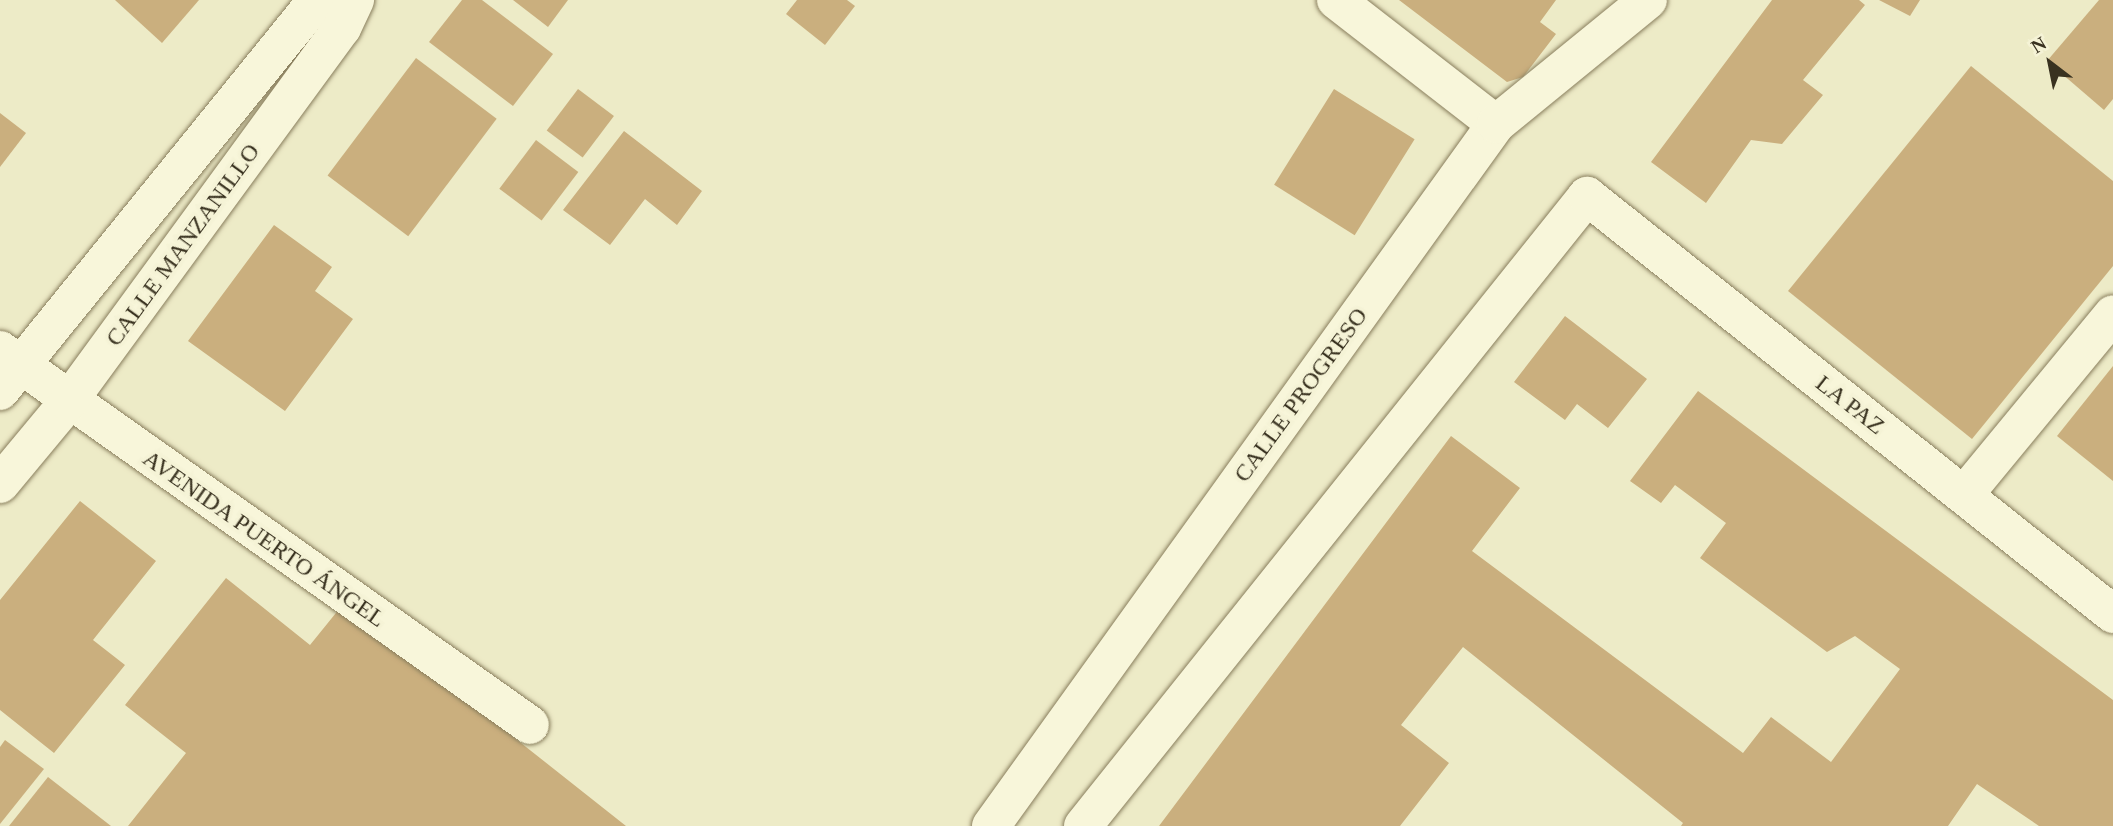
<!DOCTYPE html>
<meta charset="utf-8">
<style>
body{margin:0}
#map{position:relative;width:2113px;height:826px;overflow:hidden;background:#edebc7;font-family:"Times New Roman",serif}
div>[style]{position:absolute}
.building>*{inset:0;background:#caaf7e;transform-origin:0 0}
.roads{filter:drop-shadow(0 0 2px #897e5d) drop-shadow(0 0 2px #897e5d)}
.street>*{height:38px;margin:-19px;padding:0 19px;transform-origin:19px;border-radius:19px;background:#f8f6da}
span{translate:-50% -50%;white-space:nowrap;text-align:center;line-height:1.15;-webkit-text-stroke:7px #f5f3d6;paint-order:stroke}
.street-label{font-size:24px;color:#393220}
.north{position:absolute;left:2015px;top:28px;width:70px;height:70px;-webkit-text-stroke:5px #f5f3d6;paint-order:stroke;rotate:328deg;font-size:19px;font-weight:700;line-height:28px;text-align:center;color:#393220}
.north::after{content:'';display:block;margin:auto;width:24px;height:32px;background:#393220;clip-path:polygon(50% 0,100% 100%,50% 72%,0 100%)}
</style>
<div id="map">
<div class="building">
<div style="clip-path:polygon(115px 0,199px 0,162px 43px)"></div>
<div style="clip-path:polygon(462px 0,482px 0,553px 54px,513px 106px,429px 42px)"></div>
<div style="clip-path:polygon(513px 0,568px 0,548px 27px)"></div>
<div style="clip-path:polygon(797px 0,847px 0,855px 6px,825px 45px,786px 14px)"></div>
<div style="clip-path:polygon(1399px 0,1556px 0,1540px 22px,1556px 34px,1523px 77px,1507px 82px)"></div>
<div style="clip-path:polygon(1772px 0,1859px 0,1865px 5px,1803px 80px,1823px 95px,1782px 144px,1751px 140px,1706px 203px,1651px 162px)"></div>
<div style="clip-path:polygon(1879px 0,1920px 0,1910px 16px)"></div>
<div style="clip-path:polygon(2099px 0,2113px 0,2113px 99px,2104px 110px,2047px 61px)"></div>
<div style="left:416px;top:58px;width:101px;height:147px;rotate:37deg"></div>
<div style="clip-path:polygon(1971px 66px,2113px 181px,2113px 266px,1972px 439px,1788px 291px)"></div>
<div style="left:578px;top:89px;width:45px;height:52px;rotate:37deg"></div>
<div style="left:1334px;top:89px;width:95px;height:113px;rotate:32deg"></div>
<div style="clip-path:polygon(0 113px,26px 133px,0 167px)"></div>
<div style="clip-path:polygon(624px 131px,702px 191px,677px 225px,645px 199px,610px 245px,563px 210px)"></div>
<div style="left:536px;top:140px;width:53px;height:61px;rotate:37deg"></div>
<div style="clip-path:polygon(274px 225px,332px 267px,315px 291px,353px 319px,285px 411px,188px 341px)"></div>
<div style="clip-path:polygon(1565px 316px,1647px 379px,1608px 428px,1577px 404px,1565px 420px,1514px 382px)"></div>
<div style="clip-path:polygon(2113px 366px,2113px 481px,2057px 436px)"></div>
<div style="clip-path:polygon(1698px 391px,2113px 700px,2113px 826px,2039px 826px,1977px 784px,1948px 826px,1681px 826px,1683px 823px,1463px 647px,1401px 725px,1449px 763px,1400px 826px,1159px 826px,1451px 436px,1520px 488px,1472px 551px,1743px 753px,1771px 717px,1831px 762px,1900px 669px,1855px 636px,1827px 652px,1700px 558px,1726px 523px,1675px 485px,1661px 503px,1630px 481px)"></div>
<div style="clip-path:polygon(80px 501px,156px 561px,93px 640px,125px 665px,54px 753px,0 710px,0 600px)"></div>
<div style="clip-path:polygon(226px 578px,310px 645px,344px 603px,626px 826px,128px 826px,186px 753px,125px 705px)"></div>
<div style="clip-path:polygon(5px 740px,44px 769px,0 824px,0 747px)"></div>
<div style="clip-path:polygon(48px 777px,111px 826px,9px 826px)"></div>
</div>
<div class="roads">
<div class="street">
<div style="left:1336px;top:0;width:202px;rotate:37.8deg"></div>
<div style="left:0;top:350px;width:649px;rotate:35.28deg"></div>
<div style="left:0;top:391px;width:503px;rotate:-50.97deg"></div>
<div style="left:0;top:484px;width:107px;rotate:-50.3deg"></div>
<div style="left:68px;top:402px;width:464px;rotate:-53.8deg"></div>
<div style="left:342px;top:28px;width:31px;rotate:-65deg"></div>
<div style="left:1964px;top:495px;width:234px;rotate:-50.5deg"></div>
<div style="left:991px;top:826px;width:865px;rotate:-54.27deg"></div>
<div style="left:1496px;top:124px;width:196px;rotate:-39.2deg"></div>
<div style="left:1083px;top:826px;width:807px;rotate:-51.34deg"></div>
<div style="left:1587px;top:196px;width:672px;rotate:38.47deg"></div>
</div>
</div>
<div class="street-label">
<span style="left:183px;top:245px;rotate:-54deg">CALLE MANZANILLO</span>
<span style="left:1301px;top:395px;rotate:-54deg">CALLE PROGRESO</span>
<span style="left:1850px;top:405px;rotate:38deg">LA PAZ</span>
<span style="left:264px;top:539px;rotate:35deg">AVENIDA PUERTO ÁNGEL</span>
</div>
<div class="north">N</div>
</div>
